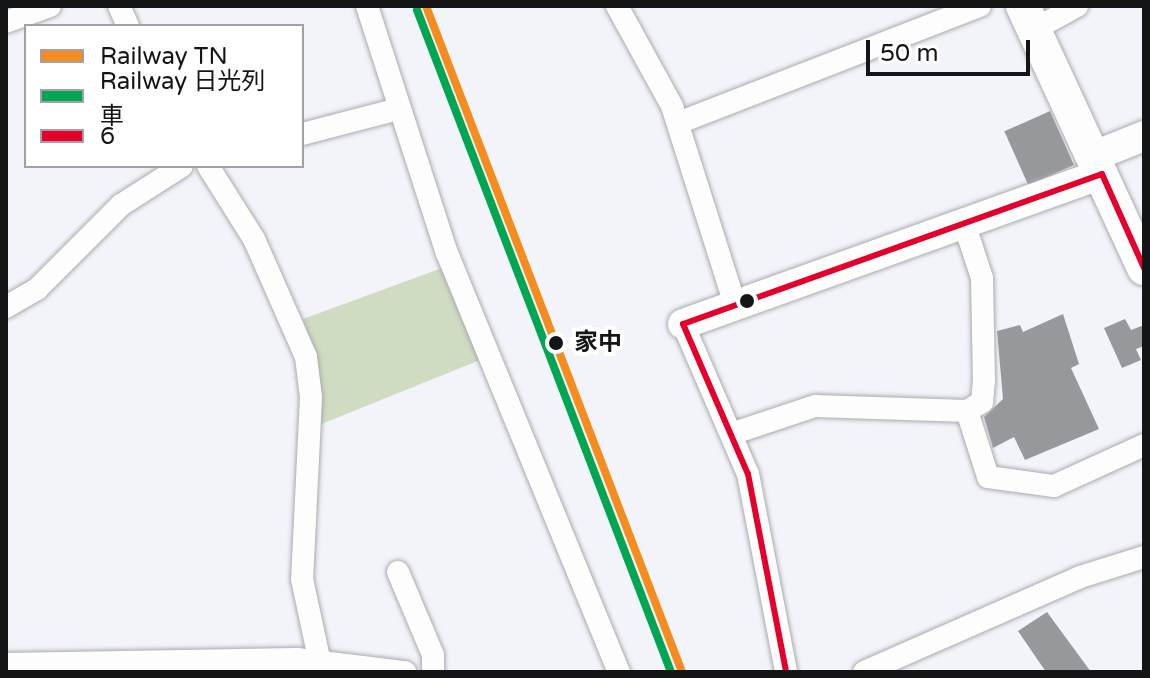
<!DOCTYPE html>
<meta charset="utf-8">
<style>
body{margin:0}
#map{position:relative;width:1150px;height:678px;overflow:hidden;background:#f3f4f9;font-family:"Varela Round","Noto Sans JP",sans-serif}
div>[style]{position:absolute}
.green>*{inset:0;background:#cfdcc1}
.building>*{inset:0;background:#97989c;transform-origin:0 0}
.roads{filter:drop-shadow(0 0 2px #a9aaae) drop-shadow(0 0 2px #a9aaae)}
.minor>*{height:22px;margin:-11px;padding:0 11px;transform-origin:11px;border-radius:11px;background:#fdfdfe}
.secondary>*{height:30px;margin:-15px;padding:0 15px;transform-origin:15px;border-radius:15px;background:#fdfdfe}
.primary>*{height:34px;margin:-17px;padding:0 17px;transform-origin:17px;border-radius:17px;background:#fdfdfe}
.bus-1>*{height:6px;margin:-3px;padding:0 3px;transform-origin:3px;border-radius:3px;background:#e4002b}
.rail-1>*{height:8px;margin:-4px;padding:0 4px;transform-origin:4px;border-radius:4px;background:#f68b1e}
.rail-2>*{height:8px;margin:-4px;padding:0 4px;transform-origin:4px;border-radius:4px;background:#00a651}
.dots>*{width:22px;height:22px;translate:-50% -50%;box-sizing:border-box;border:4px solid #fff;border-radius:50%}
span{translate:-50% -50%;white-space:nowrap;text-align:center;line-height:1.15;-webkit-text-stroke:8px #fff;paint-order:stroke}
.stop-label{font-size:24px;color:#131517;font-weight:700}
.left{translate:0 -50%;text-align:left}
.frame{position:absolute;inset:0;border:8px solid #131517;pointer-events:none}
.legend{position:absolute;left:24px;top:24px;width:280px;height:144px;box-sizing:border-box;background:#fff;border:2px solid #a1a1a2;margin:0;padding:10px 14px;list-style:none;font-size:24px;color:#131517}
.legend li{display:flex;align-items:center;gap:16px;height:40px}
.legend b{width:40px;border:2px solid #a1a1a2}
.scale{position:absolute;left:866px;top:40px;width:164px;height:36px;box-sizing:border-box;border:4px solid #131517;border-top:0;padding-left:10px;font-size:24px;line-height:28px;white-space:nowrap;color:#131517;-webkit-text-stroke:6px #fff;paint-order:stroke}
</style>
<div id="map">
<div class="green">
<div style="clip-path:polygon(442px 268px,480px 360px,319px 425px,321px 389px,303px 319px)"></div>
</div>
<div class="building">
<div style="left:1050px;top:111px;width:59px;height:50px;rotate:66deg"></div>
<div style="clip-path:polygon(1063px 314px,1079px 364px,1071px 368px,1099px 429px,1025px 460px,1014px 437px,993px 448px,984px 417px,1003px 399px,997px 331px,1020px 325px,1023px 332px)"></div>
<div style="clip-path:polygon(1125px 319px,1131px 330px,1144px 325px,1144px 346px,1136px 349px,1141px 360px,1122px 368px,1104px 328px)"></div>
<div style="clip-path:polygon(1047px 612px,1091px 672px,1046px 672px,1018px 631px)"></div>
</div>
<div class="roads">
<div class="minor">
<div style="left:119px;top:6px;width:22px;rotate:66deg"></div>
<div style="left:367px;top:6px;width:260px;rotate:72.1deg"></div>
<div style="left:447px;top:253px;width:453px;rotate:67.7deg"></div>
<div style="left:617px;top:6px;width:114px;rotate:61.2deg"></div>
<div style="left:672px;top:106px;width:209px;rotate:72.4deg"></div>
<div style="left:6px;top:22px;width:47px;rotate:-20deg"></div>
<div style="left:1035px;top:29px;width:48px;rotate:-28.7deg"></div>
<div style="left:678px;top:123px;width:324px;rotate:-21.2deg"></div>
<div style="left:302px;top:134px;width:99px;rotate:-14.6deg"></div>
<div style="left:208px;top:166px;width:86px;rotate:57.8deg"></div>
<div style="left:254px;top:239px;width:129px;rotate:66.2deg"></div>
<div style="left:306px;top:357px;width:40px;rotate:82.9deg"></div>
<div style="left:311px;top:397px;width:182px;rotate:92.8deg"></div>
<div style="left:302px;top:579px;width:95px;rotate:77.9deg"></div>
<div style="left:964px;top:223px;width:58px;rotate:71.9deg"></div>
<div style="left:982px;top:278px;width:102px;rotate:88.9deg"></div>
<div style="left:984px;top:380px;width:22px;rotate:95deg"></div>
<div style="left:982px;top:402px;width:17px;rotate:149deg"></div>
<div style="left:967px;top:411px;width:69px;rotate:72.3deg"></div>
<div style="left:988px;top:477px;width:67px;rotate:7.8deg"></div>
<div style="left:1054px;top:486px;width:99px;rotate:-24.5deg"></div>
<div style="left:6px;top:307px;width:36px;rotate:-30deg"></div>
<div style="left:37px;top:289px;width:119px;rotate:-45deg"></div>
<div style="left:121px;top:205px;width:72px;rotate:-32.6deg"></div>
<div style="left:683px;top:324px;width:163px;rotate:66.6deg"></div>
<div style="left:748px;top:474px;width:202px;rotate:79.1deg"></div>
<div style="left:731px;top:434px;width:89px;rotate:-18.4deg"></div>
<div style="left:815px;top:406px;width:152px;rotate:1.9deg"></div>
<div style="left:398px;top:572px;width:90px;rotate:67.1deg"></div>
<div style="left:433px;top:655px;width:17px;rotate:90deg"></div>
<div style="left:6px;top:664px;width:291px;rotate:-1deg"></div>
<div style="left:297px;top:659px;width:109px;rotate:6.9deg"></div>
<div style="left:864px;top:672px;width:236px;rotate:-23.7deg"></div>
<div style="left:1080px;top:577px;width:67px;rotate:-17.4deg"></div>
</div>
<div class="secondary">
<div style="left:1094px;top:156px;width:54px;rotate:-21.8deg"></div>
<div style="left:683px;top:324px;width:445px;rotate:-19.7deg"></div>
</div>
<div class="primary">
<div style="left:1023px;top:6px;width:289px;rotate:65.2deg"></div>
</div>
</div>
<div class="bus-1">
<div style="left:1102px;top:174px;width:103px;rotate:65.9deg"></div>
<div style="left:683px;top:324px;width:445px;rotate:-19.7deg"></div>
<div style="left:683px;top:324px;width:163px;rotate:66.6deg"></div>
<div style="left:748px;top:474px;width:202px;rotate:79.1deg"></div>
</div>
<div class="rail-1">
<div style="left:426px;top:6px;width:714px;rotate:68.97deg"></div>
</div>
<div class="rail-2">
<div style="left:417px;top:10px;width:709px;rotate:69.01deg"></div>
</div>
<div class="dots">
<div style="left:747px;top:301px;background:#131517"></div>
<div style="left:556px;top:343px;background:#131517"></div>
</div>
<div class="stop-label">
<span class="left" style="left:574px;top:343px">家中</span>
</div>
<div class="frame"></div>
<ul class="legend">
<li><b style="height:10px;background:#f68b1e"></b>Railway TN</li>
<li><b style="height:10px;background:#00a651"></b>Railway 日光列車</li>
<li><b style="height:10px;background:#e4002b"></b>6</li>
</ul>
<div class="scale">50 m</div>
</div>
